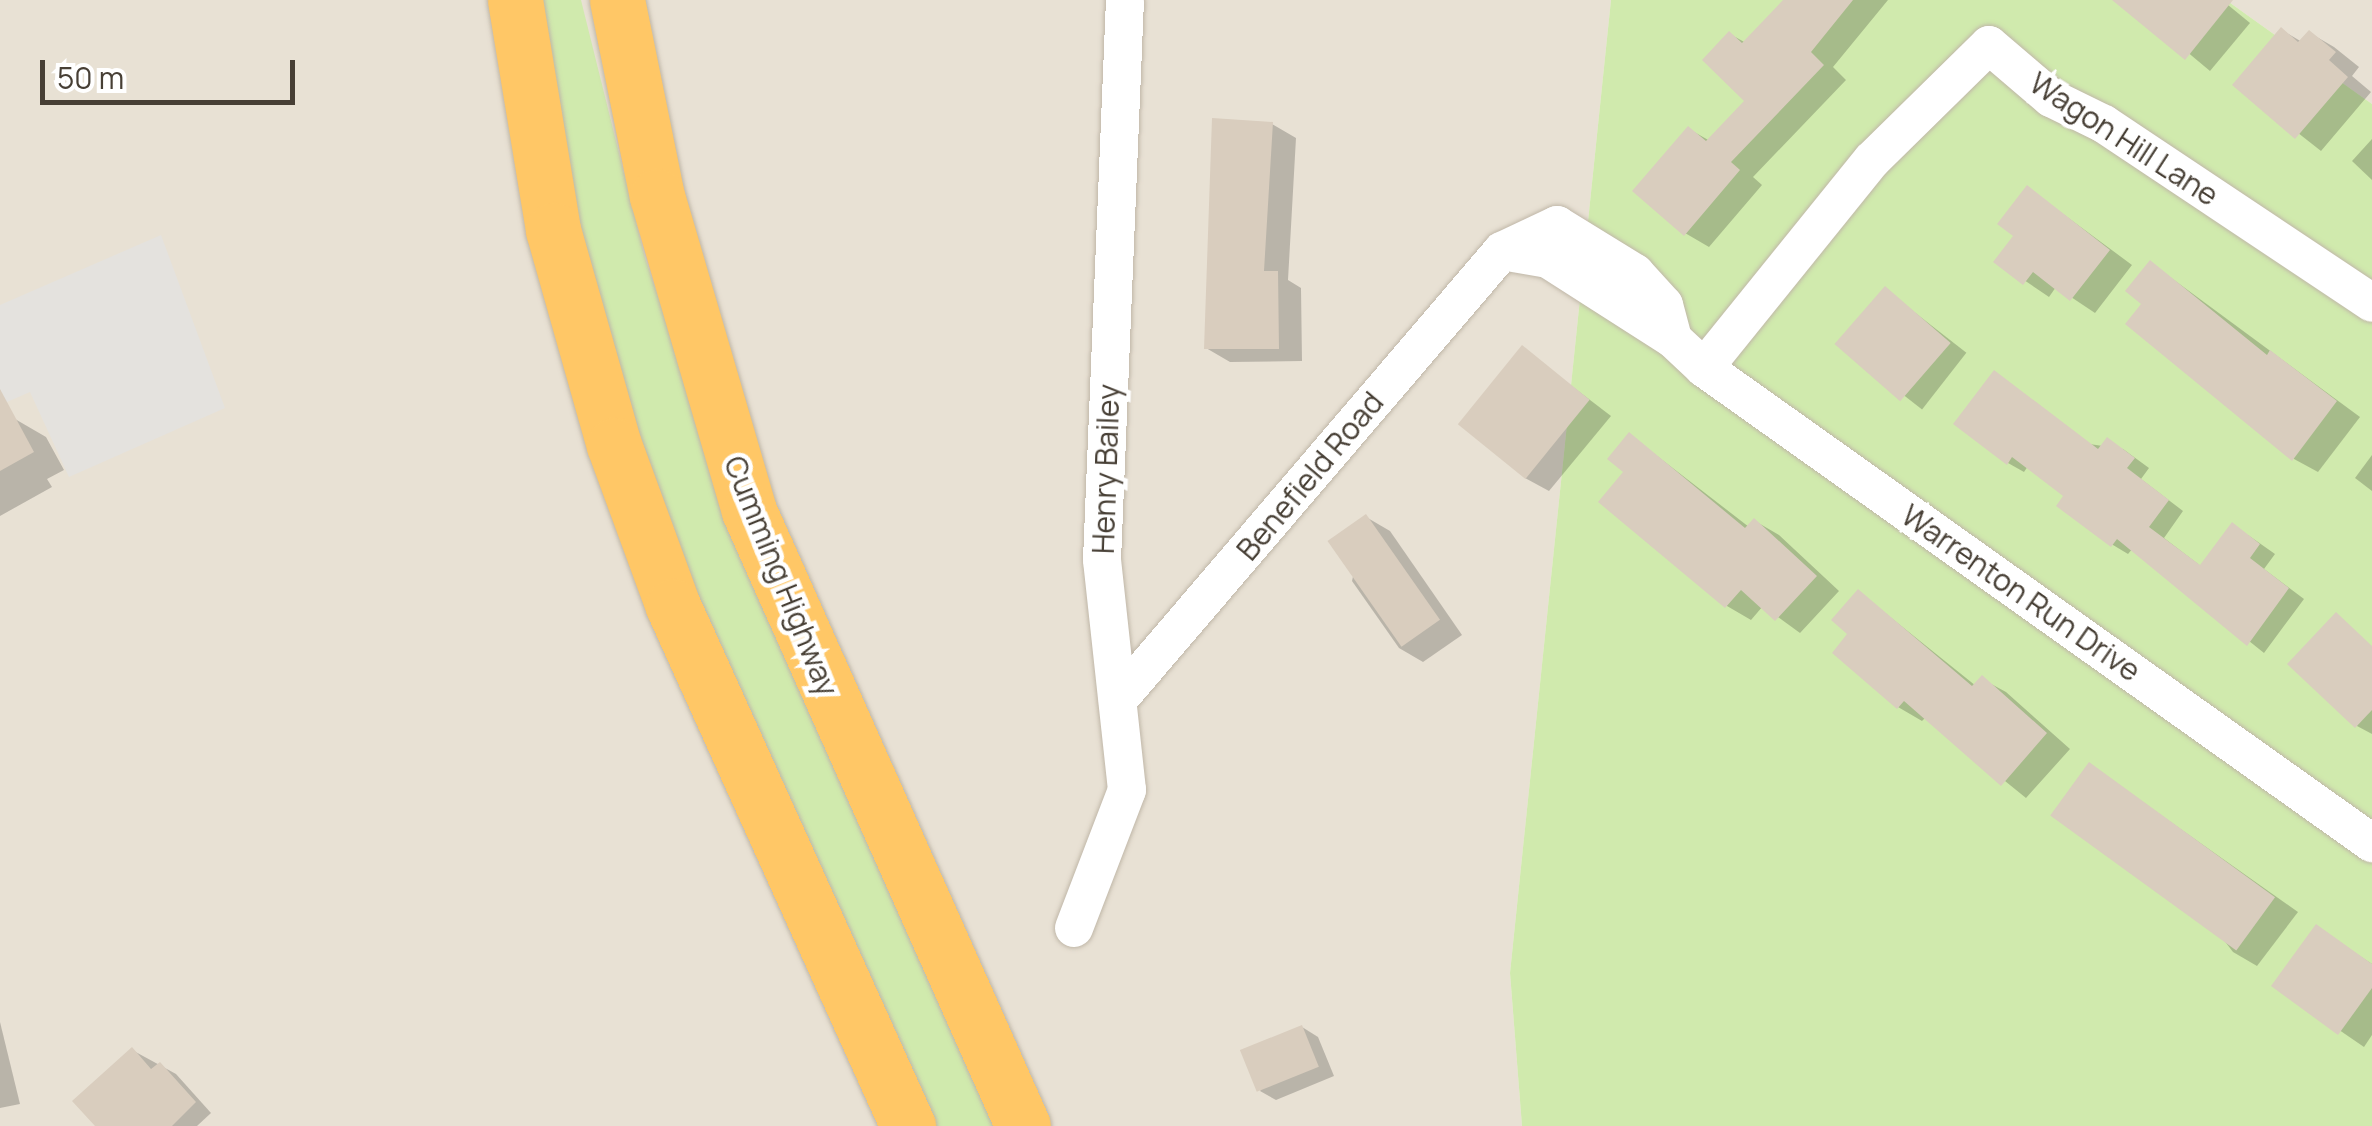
<!DOCTYPE html>
<style>
body{margin:0}
#map{position:relative;width:2372px;height:1126px;overflow:hidden;background:#f4efe6;font-family:Manrope,sans-serif}
div>[style]{position:absolute}
.residential>*{inset:0;background:#e8e1d4}
.green>*{inset:0;background:#d0eaad}
.parking>*{inset:0;background:#e4e2de}
.shadow>*{inset:0;background:#0003;transform-origin:0 0}
.building>*{inset:0;background:#d9cdbe;transform-origin:0 0}
.roads{filter:drop-shadow(0 0 2px #c0b7a8) drop-shadow(0 0 2px #c0b7a8)}
.street>*{height:38px;margin:-19px;padding:0 19px;transform-origin:19px;border-radius:19px;background:#fff}
.highway>*{height:55px;margin:-27.5px;padding:0 27.5px;transform-origin:27.5px;border-radius:27.5px;background:#ffc766}
span{translate:-50% -50%;white-space:nowrap;text-align:center;line-height:1.15;-webkit-text-stroke:9px #fff;paint-order:stroke}
.street-label{font-size:30px;color:#473f35}
.scale{position:absolute;left:40px;top:60px;width:255px;height:45px;box-sizing:border-box;border:5px solid #473f35;border-top:0;padding-left:12px;font-size:30px;line-height:35px;white-space:nowrap;color:#473f35;-webkit-text-stroke:8px #fff;paint-order:stroke}
</style>
<div id="map">
<div class="residential">
<div style="clip-path:polygon(0 0,1611px 0,1510px 973px,1522px 1126px,0 1126px)"></div>
<div style="clip-path:polygon(2226px 0,2372px 0,2372px 104px)"></div>
</div>
<div class="green">
<div style="clip-path:polygon(537px 0,581px 0,645px 258px,744px 551px,1004px 1126px,932px 1126px,765px 760px,638px 449px,563px 171px)"></div>
<div style="clip-path:polygon(1611px 0,2226px 0,2372px 104px,2372px 1126px,1522px 1126px,1510px 973px)"></div>
</div>
<div class="parking">
<div style="clip-path:polygon(161px 235px,225px 408px,69px 477px,30px 392px,0 405px,0 305px)"></div>
</div>
<div class="shadow">
<div style="clip-path:polygon(1787px 0,1888px 0,1833px 67px,1846px 80px,1753px 177px,1762px 185px,1709px 247px,1685px 233px,1689px 129px,1710px 141px,1748px 101px,1730px 34px,1746px 43px)"></div>
<div style="clip-path:polygon(2125px 0,2222px 0,2250px 23px,2210px 71px)"></div>
<div style="clip-path:polygon(2282px 30px,2302px 42px,2310px 33px,2334px 47px,2359px 67px,2352px 76px,2371px 92px,2321px 151px,2236px 84px)"></div>
<div style="clip-path:polygon(1272px 124px,1296px 138px,1288px 280px,1301px 288px,1302px 361px,1230px 362px,1206px 348px)"></div>
<div style="clip-path:polygon(2372px 139px,2372px 180px,2352px 161px)"></div>
<div style="clip-path:polygon(2028px 188px,2132px 265px,2095px 313px,2056px 287px,2049px 297px,1996px 261px,2016px 235px)"></div>
<div style="clip-path:polygon(2151px 263px,2360px 417px,2318px 472px,2294px 459px)"></div>
<div style="left:1886px;top:290px;width:102px;height:72px;rotate:38deg"></div>
<div style="clip-path:polygon(1522px 348px,1611px 416px,1549px 491px,1525px 478px)"></div>
<div style="clip-path:polygon(15px 419px,46px 437px,64px 470px,47px 479px,52px 487px,0 516px,0 425px)"></div>
<div style="clip-path:polygon(1956px 424px,2123px 449px,2149px 468px,2141px 479px,2183px 511px,2164px 538px,2202px 567px,2248px 535px,2275px 554px,2264px 569px,2304px 599px,2264px 653px,2133px 548px,2128px 554px,2113px 545px,2060px 505px,2067px 495px,2028px 466px,2024px 472px,2008px 463px)"></div>
<div style="clip-path:polygon(1630px 435px,1749px 527px,1755px 521px,1779px 535px,1839px 591px,1800px 633px,1763px 606px,1751px 620px,1727px 606px,1626px 472px)"></div>
<div style="clip-path:polygon(2372px 455px,2372px 491px,2355px 478px)"></div>
<div style="clip-path:polygon(1366px 517px,1390px 531px,1462px 635px,1423px 662px,1399px 648px,1352px 581px)"></div>
<div style="clip-path:polygon(1859px 592px,1976px 686px,1982px 679px,2006px 692px,2070px 749px,2026px 798px,1926px 717px,1922px 721px,1898px 707px,1835px 653px,1851px 634px)"></div>
<div style="clip-path:polygon(2372px 662px,2372px 734px,2357px 726px)"></div>
<div style="clip-path:polygon(2090px 765px,2298px 912px,2257px 966px,2233px 952px)"></div>
<div style="clip-path:polygon(2316px 927px,2372px 964px,2372px 1035px,2364px 1047px,2275px 986px)"></div>
<div style="clip-path:polygon(0 1022px,20px 1104px,0 1108px)"></div>
<div style="clip-path:polygon(1302px 1027px,1318px 1037px,1334px 1076px,1276px 1100px,1260px 1091px)"></div>
<div style="clip-path:polygon(132px 1050px,176px 1074px,211px 1113px,197px 1126px,99px 1126px)"></div>
</div>
<div class="building">
<div style="clip-path:polygon(1783px 0,1853px 0,1811px 52px,1824px 65px,1731px 162px,1740px 170px,1684px 236px,1632px 191px,1688px 126px,1706px 141px,1744px 101px,1702px 60px,1729px 31px,1742px 43px)"></div>
<div style="clip-path:polygon(2112px 0,2233px 0,2185px 60px)"></div>
<div style="clip-path:polygon(2281px 27px,2298px 42px,2309px 30px,2336px 52px,2329px 60px,2348px 77px,2295px 139px,2232px 85px)"></div>
<div style="clip-path:polygon(1212px 118px,1273px 122px,1264px 271px,1278px 271px,1279px 349px,1204px 349px)"></div>
<div style="clip-path:polygon(2027px 185px,2110px 250px,2070px 301px,2033px 272px,2023px 285px,1993px 262px,2013px 236px,1997px 224px)"></div>
<div style="clip-path:polygon(2150px 260px,2267px 355px,2270px 350px,2337px 401px,2292px 461px,2125px 324px,2141px 304px,2125px 291px)"></div>
<div style="left:1885px;top:286px;width:87px;height:77px;rotate:41deg"></div>
<div style="left:1522px;top:345px;width:87px;height:102px;rotate:39deg"></div>
<div style="clip-path:polygon(1994px 370px,2098px 449px,2107px 437px,2135px 458px,2127px 468px,2169px 500px,2149px 527px,2200px 565px,2232px 522px,2260px 544px,2250px 558px,2289px 588px,2247px 646px,2117px 539px,2111px 547px,2056px 506px,2063px 496px,2012px 457px,2007px 465px,1953px 424px)"></div>
<div style="clip-path:polygon(0 389px,34px 452px,0 471px)"></div>
<div style="clip-path:polygon(1629px 432px,1745px 528px,1754px 518px,1817px 576px,1775px 621px,1741px 590px,1725px 608px,1598px 502px,1623px 472px,1607px 459px)"></div>
<div style="left:1366px;top:514px;width:129px;height:47px;rotate:55deg"></div>
<div style="clip-path:polygon(1858px 589px,1972px 686px,1982px 675px,2047px 733px,2001px 786px,1904px 701px,1897px 709px,1832px 653px,1847px 634px,1831px 620px)"></div>
<div style="clip-path:polygon(2336px 612px,2372px 646px,2372px 710px,2355px 728px,2287px 664px)"></div>
<div style="left:2089px;top:762px;width:230px;height:66px;rotate:36deg"></div>
<div style="clip-path:polygon(2316px 924px,2372px 964px,2372px 988px,2338px 1035px,2271px 986px)"></div>
<div style="left:1302px;top:1025px;width:45px;height:67px;rotate:68deg"></div>
<div style="clip-path:polygon(132px 1047px,151px 1069px,160px 1062px,196px 1102px,172px 1126px,95px 1126px,72px 1101px)"></div>
</div>
<div class="roads">
<div class="street">
<div style="left:1502px;top:251px;width:47px;rotate:9.9deg"></div>
<div style="left:1548px;top:259px;width:148px;rotate:32.6deg"></div>
<div style="left:1673px;top:339px;width:42px;rotate:43.1deg"></div>
<div style="left:1704px;top:368px;width:820px;rotate:35.42deg"></div>
<div style="left:1704px;top:368px;width:267px;rotate:-51.1deg"></div>
<div style="left:1872px;top:160px;width:164px;rotate:-44.5deg"></div>
<div style="left:1989px;top:45px;width:82px;rotate:40.5deg"></div>
<div style="left:2051px;top:98px;width:59px;rotate:26.1deg"></div>
<div style="left:2104px;top:124px;width:322px;rotate:33.7deg"></div>
<div style="left:1118px;top:700px;width:591px;rotate:-49.46deg"></div>
<div style="left:1502px;top:251px;width:61px;rotate:-25.3deg"></div>
<div style="left:1557px;top:225px;width:92px;rotate:31.6deg"></div>
<div style="left:1635px;top:273px;width:43px;rotate:47.8deg"></div>
<div style="left:1664px;top:305px;width:35px;rotate:75deg"></div>
<div style="left:1074px;top:928px;width:148px;rotate:-69deg"></div>
<div style="left:1127px;top:790px;width:231px;rotate:-96.2deg"></div>
<div style="left:1102px;top:560px;width:560px;rotate:-87.65deg"></div>
</div>
<div class="highway">
<div style="left:515px;top:0;width:233px;rotate:80.6deg"></div>
<div style="left:553px;top:230px;width:223px;rotate:74.2deg"></div>
<div style="left:614px;top:445px;width:171px;rotate:69.9deg"></div>
<div style="left:673px;top:606px;width:571px;rotate:65.68deg"></div>
<div style="left:617px;top:0;width:200px;rotate:78.5deg"></div>
<div style="left:657px;top:196px;width:328px;rotate:73.7deg"></div>
<div style="left:749px;top:511px;width:673px;rotate:65.99deg"></div>
</div>
</div>
<div class="street-label">
<span style="left:2124px;top:139px;rotate:33deg">Wagon Hill Lane</span>
<span style="left:1106px;top:469px;rotate:-88deg">Henry Bailey</span>
<span style="left:1310px;top:476px;rotate:-50deg">Benefield Road</span>
<span style="left:781px;top:576px;rotate:68deg">Cumming Highway</span>
<span style="left:2021px;top:593px;rotate:35deg">Warrenton Run Drive</span>
</div>
<div class="scale">50 m</div>
</div>
